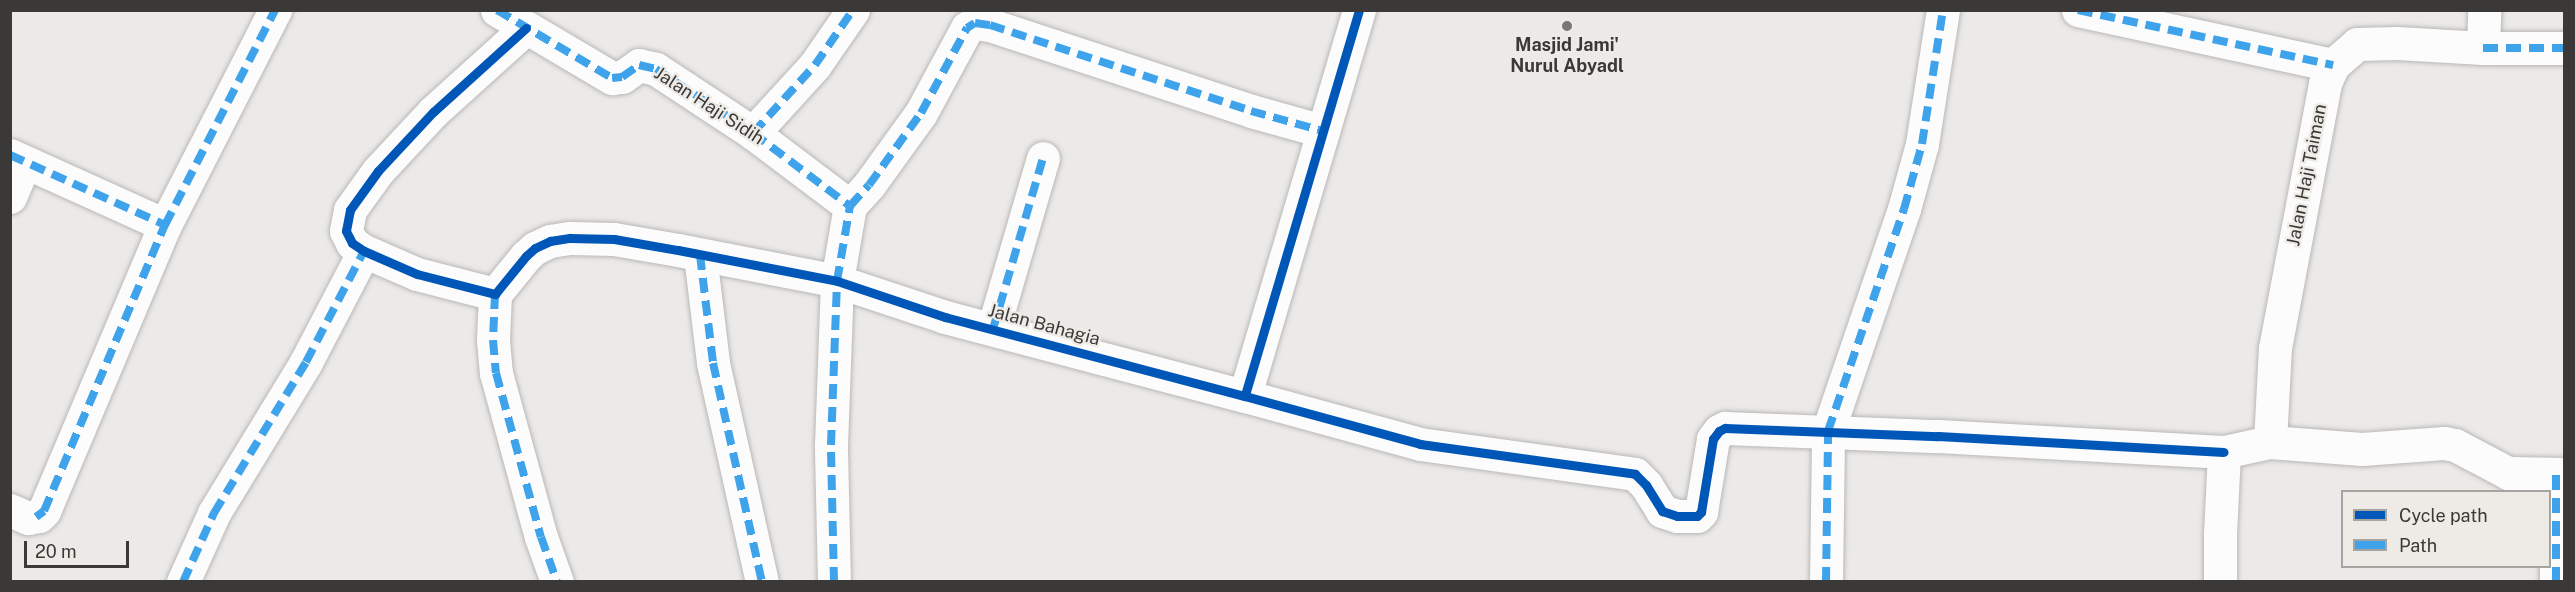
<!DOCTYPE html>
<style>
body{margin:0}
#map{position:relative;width:2575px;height:592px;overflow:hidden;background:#eceae8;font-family:"Public Sans",sans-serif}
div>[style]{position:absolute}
.roads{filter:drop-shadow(0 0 2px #b9b8b6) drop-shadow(0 0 2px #b9b8b6)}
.minor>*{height:33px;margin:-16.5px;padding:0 16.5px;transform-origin:16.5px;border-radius:16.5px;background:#fcfcfc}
.quiet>*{height:8px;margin-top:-4px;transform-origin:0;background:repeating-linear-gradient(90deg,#3fa3ec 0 15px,transparent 0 23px)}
.cycleway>*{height:9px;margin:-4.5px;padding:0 4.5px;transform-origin:4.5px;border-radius:4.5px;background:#0057b8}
.dots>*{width:16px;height:16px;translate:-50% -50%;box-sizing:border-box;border:3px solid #eeebe6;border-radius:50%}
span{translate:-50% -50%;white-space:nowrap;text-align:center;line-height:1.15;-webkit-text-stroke:4.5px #eeebe6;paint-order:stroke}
.poi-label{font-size:18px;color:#3a3937;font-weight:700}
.street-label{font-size:18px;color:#3a3937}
.frame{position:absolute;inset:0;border:12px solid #3a3937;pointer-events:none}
.legend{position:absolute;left:2341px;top:490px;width:210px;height:78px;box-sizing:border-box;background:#eeebe6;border:2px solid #a6a4a0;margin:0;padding:8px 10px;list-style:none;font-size:18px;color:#3a3937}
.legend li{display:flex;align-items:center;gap:12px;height:30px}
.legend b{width:30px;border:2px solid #a6a4a0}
.scale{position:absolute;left:24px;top:541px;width:105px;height:27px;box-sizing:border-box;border:3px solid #3a3937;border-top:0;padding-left:8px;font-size:18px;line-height:21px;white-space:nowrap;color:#3a3937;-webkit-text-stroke:4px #eeebe6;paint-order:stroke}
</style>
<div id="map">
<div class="roads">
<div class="minor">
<div style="left:497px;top:10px;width:134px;rotate:30.6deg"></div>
<div style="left:612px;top:78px;width:10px;rotate:-6deg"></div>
<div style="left:622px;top:77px;width:21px;rotate:-35deg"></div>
<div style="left:639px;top:65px;width:17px;rotate:13deg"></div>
<div style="left:656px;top:69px;width:116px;rotate:33.4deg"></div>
<div style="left:753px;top:133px;width:121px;rotate:37deg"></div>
<div style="left:1359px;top:10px;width:402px;rotate:106.5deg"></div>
<div style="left:1245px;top:396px;width:181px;rotate:15.3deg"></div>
<div style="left:1420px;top:444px;width:217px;rotate:7.9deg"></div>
<div style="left:1635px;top:474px;width:16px;rotate:45deg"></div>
<div style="left:1646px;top:485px;width:31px;rotate:58deg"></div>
<div style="left:1662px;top:511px;width:16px;rotate:18deg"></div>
<div style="left:1677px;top:516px;width:20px"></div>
<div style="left:1697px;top:516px;width:6px;rotate:-45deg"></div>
<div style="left:1701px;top:512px;width:74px;rotate:-80.7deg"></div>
<div style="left:1713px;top:439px;width:10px;rotate:-53deg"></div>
<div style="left:1719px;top:431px;width:7px;rotate:-27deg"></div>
<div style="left:1725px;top:428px;width:213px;rotate:2.2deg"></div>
<div style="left:1938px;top:436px;width:286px;rotate:3.2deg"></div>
<div style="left:2078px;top:10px;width:261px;rotate:12.2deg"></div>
<div style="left:526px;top:28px;width:125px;rotate:137.9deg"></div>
<div style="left:433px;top:112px;width:81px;rotate:133deg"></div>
<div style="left:378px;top:171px;width:48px;rotate:125.7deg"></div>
<div style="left:350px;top:210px;width:21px;rotate:101deg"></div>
<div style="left:346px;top:231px;width:13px;rotate:63deg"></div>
<div style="left:352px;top:243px;width:14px;rotate:34deg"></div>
<div style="left:364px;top:251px;width:58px;rotate:23.5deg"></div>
<div style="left:417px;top:274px;width:81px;rotate:14.4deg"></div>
<div style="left:495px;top:294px;width:49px;rotate:-50.8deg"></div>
<div style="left:526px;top:256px;width:12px;rotate:-42deg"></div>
<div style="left:535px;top:248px;width:17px;rotate:-25deg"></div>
<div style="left:550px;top:241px;width:20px;rotate:-9deg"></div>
<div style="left:570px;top:238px;width:44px;rotate:1.3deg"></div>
<div style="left:614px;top:239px;width:65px;rotate:9.8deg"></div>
<div style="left:678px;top:250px;width:162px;rotate:11deg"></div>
<div style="left:837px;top:281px;width:114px;rotate:18.4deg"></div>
<div style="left:945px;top:317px;width:310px;rotate:14.8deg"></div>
<div style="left:2483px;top:48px;width:38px;rotate:-88deg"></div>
<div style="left:753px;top:133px;width:92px;rotate:-47.6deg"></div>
<div style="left:815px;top:65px;width:67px;rotate:-55.4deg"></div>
<div style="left:10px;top:155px;width:170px;rotate:24.3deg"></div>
<div style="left:165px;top:225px;width:242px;rotate:-62.9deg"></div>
<div style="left:10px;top:197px;width:38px;rotate:-67deg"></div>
<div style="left:700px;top:255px;width:109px;rotate:83.1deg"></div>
<div style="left:713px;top:363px;width:224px;rotate:77.4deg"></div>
<div style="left:495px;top:294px;width:46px;rotate:92.5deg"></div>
<div style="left:493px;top:340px;width:33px;rotate:85deg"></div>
<div style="left:496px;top:373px;width:170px;rotate:74.7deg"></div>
<div style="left:541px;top:537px;width:48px;rotate:70.4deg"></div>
<div style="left:993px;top:329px;width:178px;rotate:-73.7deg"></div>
<div style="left:2270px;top:442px;width:94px;rotate:-87deg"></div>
<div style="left:2275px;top:348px;width:270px;rotate:-79.3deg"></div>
<div style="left:2325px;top:83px;width:20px;rotate:-66deg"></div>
<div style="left:2333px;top:65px;width:32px;rotate:-41deg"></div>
<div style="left:2357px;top:44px;width:40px;rotate:-1.4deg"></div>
<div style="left:2397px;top:43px;width:86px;rotate:3.3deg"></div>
<div style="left:2483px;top:48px;width:81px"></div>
<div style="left:2556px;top:475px;width:107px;rotate:90deg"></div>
<div style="left:10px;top:510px;width:20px;rotate:24deg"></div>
<div style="left:28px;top:518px;width:11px;rotate:-10deg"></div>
<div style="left:39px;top:516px;width:7px;rotate:-45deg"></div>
<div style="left:44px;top:511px;width:311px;rotate:-67.1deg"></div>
<div style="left:183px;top:582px;width:76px;rotate:-65.8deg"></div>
<div style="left:214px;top:513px;width:177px;rotate:-58.6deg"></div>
<div style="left:306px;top:362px;width:125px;rotate:-62.4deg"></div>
<div style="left:834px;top:582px;width:137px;rotate:-91.3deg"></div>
<div style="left:831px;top:445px;width:164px;rotate:-87.9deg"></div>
<div style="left:837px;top:281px;width:76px;rotate:-80.2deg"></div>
<div style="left:850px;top:206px;width:28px;rotate:-48deg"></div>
<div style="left:869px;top:185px;width:89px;rotate:-54.2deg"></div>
<div style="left:921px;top:113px;width:97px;rotate:-61.6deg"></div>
<div style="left:967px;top:28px;width:9px;rotate:-32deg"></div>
<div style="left:975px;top:23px;width:15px;rotate:8deg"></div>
<div style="left:990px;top:25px;width:275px;rotate:18.2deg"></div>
<div style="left:1251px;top:111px;width:75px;rotate:15.5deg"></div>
<div style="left:1826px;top:582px;width:151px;rotate:-89.2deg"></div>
<div style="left:1828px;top:431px;width:235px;rotate:-71.1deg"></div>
<div style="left:1904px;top:209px;width:67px;rotate:-74.5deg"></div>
<div style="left:1922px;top:144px;width:136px;rotate:-81.1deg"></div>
<div style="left:2220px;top:582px;width:48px;rotate:-90deg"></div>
<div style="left:2220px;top:534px;width:82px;rotate:-87.2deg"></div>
<div style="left:2224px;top:452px;width:47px;rotate:-12.3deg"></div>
<div style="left:2270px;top:442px;width:92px;rotate:4.4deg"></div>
<div style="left:2362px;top:449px;width:82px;rotate:-4.2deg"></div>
<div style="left:2444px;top:443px;width:11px;rotate:10deg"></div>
<div style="left:2455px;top:445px;width:60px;rotate:27.8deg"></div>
<div style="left:2508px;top:473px;width:56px;rotate:1deg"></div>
</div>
</div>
<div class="quiet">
<div style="left:497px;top:10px;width:134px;rotate:30.6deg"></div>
<div style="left:612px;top:78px;width:10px;rotate:-6deg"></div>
<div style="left:622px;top:77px;width:21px;rotate:-35deg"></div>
<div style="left:639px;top:65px;width:17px;rotate:13deg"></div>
<div style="left:656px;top:69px;width:116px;rotate:33.4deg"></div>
<div style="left:753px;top:133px;width:121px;rotate:37deg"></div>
<div style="left:2078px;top:10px;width:261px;rotate:12.2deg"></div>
<div style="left:2483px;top:48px;width:81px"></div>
<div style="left:753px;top:133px;width:92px;rotate:-47.6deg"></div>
<div style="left:815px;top:65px;width:67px;rotate:-55.4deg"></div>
<div style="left:10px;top:155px;width:170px;rotate:24.3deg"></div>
<div style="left:165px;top:225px;width:242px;rotate:-62.9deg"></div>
<div style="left:700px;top:255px;width:109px;rotate:83.1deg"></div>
<div style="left:713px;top:363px;width:224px;rotate:77.4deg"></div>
<div style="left:495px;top:294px;width:46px;rotate:92.5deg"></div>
<div style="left:493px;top:340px;width:33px;rotate:85deg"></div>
<div style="left:496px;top:373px;width:170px;rotate:74.7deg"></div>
<div style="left:541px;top:537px;width:48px;rotate:70.4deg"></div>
<div style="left:993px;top:329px;width:178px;rotate:-73.7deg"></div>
<div style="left:2556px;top:475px;width:107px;rotate:90deg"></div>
<div style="left:36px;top:517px;width:10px;rotate:-37deg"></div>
<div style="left:44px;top:511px;width:311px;rotate:-67.1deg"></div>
<div style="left:183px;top:582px;width:76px;rotate:-65.8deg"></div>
<div style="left:214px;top:513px;width:177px;rotate:-58.6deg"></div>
<div style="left:306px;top:362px;width:125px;rotate:-62.4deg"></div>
<div style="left:834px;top:582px;width:137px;rotate:-91.3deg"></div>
<div style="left:831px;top:445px;width:164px;rotate:-87.9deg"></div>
<div style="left:837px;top:281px;width:76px;rotate:-80.2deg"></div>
<div style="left:850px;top:206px;width:28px;rotate:-48deg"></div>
<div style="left:869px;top:185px;width:89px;rotate:-54.2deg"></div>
<div style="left:921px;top:113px;width:97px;rotate:-61.6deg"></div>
<div style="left:967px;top:28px;width:9px;rotate:-32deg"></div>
<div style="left:975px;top:23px;width:15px;rotate:8deg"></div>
<div style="left:990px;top:25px;width:275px;rotate:18.2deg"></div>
<div style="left:1251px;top:111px;width:75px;rotate:15.5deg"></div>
<div style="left:1826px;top:582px;width:151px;rotate:-89.2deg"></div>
<div style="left:1828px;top:431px;width:235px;rotate:-71.1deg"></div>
<div style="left:1904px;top:209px;width:67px;rotate:-74.5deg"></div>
<div style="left:1922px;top:144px;width:136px;rotate:-81.1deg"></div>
</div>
<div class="cycleway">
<div style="left:1359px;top:10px;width:402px;rotate:106.5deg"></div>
<div style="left:1245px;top:396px;width:181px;rotate:15.3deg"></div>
<div style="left:1420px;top:444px;width:217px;rotate:7.9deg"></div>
<div style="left:1635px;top:474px;width:16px;rotate:45deg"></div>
<div style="left:1646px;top:485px;width:31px;rotate:58deg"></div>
<div style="left:1662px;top:511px;width:16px;rotate:18deg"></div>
<div style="left:1677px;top:516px;width:20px"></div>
<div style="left:1697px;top:516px;width:6px;rotate:-45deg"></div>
<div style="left:1701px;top:512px;width:74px;rotate:-80.7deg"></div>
<div style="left:1713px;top:439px;width:10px;rotate:-53deg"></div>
<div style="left:1719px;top:431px;width:7px;rotate:-27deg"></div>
<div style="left:1725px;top:428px;width:213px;rotate:2.2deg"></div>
<div style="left:1938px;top:436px;width:286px;rotate:3.2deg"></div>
<div style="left:526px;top:28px;width:125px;rotate:137.9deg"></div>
<div style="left:433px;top:112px;width:81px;rotate:133deg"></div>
<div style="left:378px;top:171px;width:48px;rotate:125.7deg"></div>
<div style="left:350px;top:210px;width:21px;rotate:101deg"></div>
<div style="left:346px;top:231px;width:13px;rotate:63deg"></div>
<div style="left:352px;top:243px;width:14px;rotate:34deg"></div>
<div style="left:364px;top:251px;width:58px;rotate:23.5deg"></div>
<div style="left:417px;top:274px;width:81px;rotate:14.4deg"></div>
<div style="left:495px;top:294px;width:49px;rotate:-50.8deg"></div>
<div style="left:526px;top:256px;width:12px;rotate:-42deg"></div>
<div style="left:535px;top:248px;width:17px;rotate:-25deg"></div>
<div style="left:550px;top:241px;width:20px;rotate:-9deg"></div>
<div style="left:570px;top:238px;width:44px;rotate:1.3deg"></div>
<div style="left:614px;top:239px;width:65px;rotate:9.8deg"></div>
<div style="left:678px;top:250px;width:162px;rotate:11deg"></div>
<div style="left:837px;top:281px;width:114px;rotate:18.4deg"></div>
<div style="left:945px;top:317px;width:310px;rotate:14.8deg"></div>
</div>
<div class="dots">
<div style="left:1567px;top:26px;background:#787775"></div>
</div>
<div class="poi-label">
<span style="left:1567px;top:56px">Masjid Jami'<br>Nurul Abyadl</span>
</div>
<div class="street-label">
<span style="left:709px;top:106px;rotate:33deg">Jalan Haji Sidih</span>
<span style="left:2307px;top:175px;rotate:-79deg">Jalan Haji Taiman</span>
<span style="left:1044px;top:325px;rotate:15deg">Jalan Bahagia</span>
</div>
<div class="frame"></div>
<ul class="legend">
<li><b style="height:8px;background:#0057b8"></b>Cycle path</li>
<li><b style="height:8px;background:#3fa3ec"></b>Path</li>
</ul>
<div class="scale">20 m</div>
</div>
